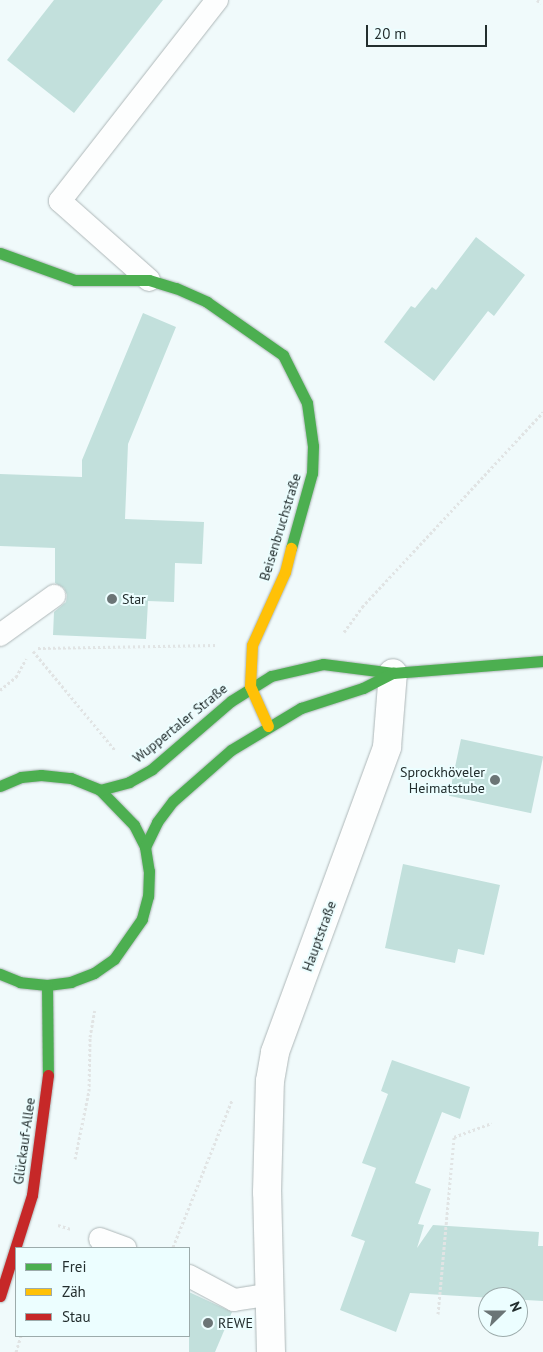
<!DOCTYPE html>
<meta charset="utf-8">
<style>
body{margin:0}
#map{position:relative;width:543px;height:1352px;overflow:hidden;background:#f0fafb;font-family:"PT Sans",sans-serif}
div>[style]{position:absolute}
.building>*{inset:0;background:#c2e0dc;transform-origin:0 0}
.path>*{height:3px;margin-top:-1.5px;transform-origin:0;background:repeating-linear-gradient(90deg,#e1e4e4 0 2.5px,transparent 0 5px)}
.roads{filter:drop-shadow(0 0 1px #aeb7b8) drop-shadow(0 0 1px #aeb7b8)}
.lane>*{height:22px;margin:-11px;padding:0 11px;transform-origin:11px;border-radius:11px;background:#fdfefe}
.street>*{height:28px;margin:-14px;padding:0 14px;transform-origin:14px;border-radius:14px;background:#fdfefe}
.fast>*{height:11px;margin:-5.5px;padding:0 5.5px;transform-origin:5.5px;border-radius:5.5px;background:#4caf50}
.slow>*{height:11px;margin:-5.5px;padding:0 5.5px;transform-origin:5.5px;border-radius:5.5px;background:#ffc107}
.jam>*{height:11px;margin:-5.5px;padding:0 5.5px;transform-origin:5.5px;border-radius:5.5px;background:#c62828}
.dots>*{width:14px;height:14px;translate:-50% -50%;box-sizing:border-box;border:2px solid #ecfeff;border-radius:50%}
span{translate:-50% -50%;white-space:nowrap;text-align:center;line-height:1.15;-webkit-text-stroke:4px #ecfeff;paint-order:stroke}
.street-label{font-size:14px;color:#232e2e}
.poi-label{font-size:14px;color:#232e2e}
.left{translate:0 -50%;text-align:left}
.right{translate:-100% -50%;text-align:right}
.legend{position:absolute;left:15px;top:1247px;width:175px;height:90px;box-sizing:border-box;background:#ecfeff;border:1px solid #9cabab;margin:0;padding:6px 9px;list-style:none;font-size:15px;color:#232e2e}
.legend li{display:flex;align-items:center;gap:10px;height:25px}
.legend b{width:25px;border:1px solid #9cabab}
.north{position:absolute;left:478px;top:1287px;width:50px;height:50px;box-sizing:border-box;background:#ecfeff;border:1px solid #9cabab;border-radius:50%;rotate:68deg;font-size:14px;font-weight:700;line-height:20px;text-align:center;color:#232e2e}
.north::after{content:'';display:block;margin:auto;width:18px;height:22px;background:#6b7576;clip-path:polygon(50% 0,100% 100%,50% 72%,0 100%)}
.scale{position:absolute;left:366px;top:25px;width:121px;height:22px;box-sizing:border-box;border:2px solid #232e2e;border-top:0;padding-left:6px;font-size:15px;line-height:18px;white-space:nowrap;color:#232e2e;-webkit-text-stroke:4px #ecfeff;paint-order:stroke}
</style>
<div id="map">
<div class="building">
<div style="clip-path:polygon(54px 0,163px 0,74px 113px,7px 60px)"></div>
<div style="clip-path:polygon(476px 237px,525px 275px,494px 316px,488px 311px,434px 381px,384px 342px,411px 306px,415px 308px,432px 287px,436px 290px)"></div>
<div style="clip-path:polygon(143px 313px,176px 327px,128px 444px,125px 519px,204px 522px,202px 564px,175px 563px,174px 602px,148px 601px,146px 639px,53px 635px,54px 612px,66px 602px,67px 595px,64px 588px,55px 583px,55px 548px,0 546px,0 474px,82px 477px,82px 460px)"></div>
<div style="left:461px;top:739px;width:84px;height:58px;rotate:12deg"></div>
<div style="clip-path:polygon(403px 864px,500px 885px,484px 955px,458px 949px,455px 963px,385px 948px)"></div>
<div style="clip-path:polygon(392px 1060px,470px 1087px,460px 1119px,442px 1112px,415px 1183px,431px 1189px,418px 1224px,424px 1225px,417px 1248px,433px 1225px,539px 1232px,538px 1246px,543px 1246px,543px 1301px,410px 1293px,396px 1332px,340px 1310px,365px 1241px,351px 1236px,376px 1168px,362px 1163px,388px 1094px,381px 1091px)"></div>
<div style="clip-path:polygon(189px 1292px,232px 1312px,215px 1352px,189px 1352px)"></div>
</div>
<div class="path">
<div style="left:537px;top:0;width:5px;rotate:37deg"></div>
<div style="left:344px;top:632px;width:31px;rotate:-54deg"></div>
<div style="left:362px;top:607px;width:266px;rotate:-47.1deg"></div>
<div style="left:38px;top:648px;width:179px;rotate:-1deg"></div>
<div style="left:33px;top:651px;width:129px;rotate:50.4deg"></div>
<div style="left:0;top:690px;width:21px;rotate:-39deg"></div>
<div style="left:16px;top:677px;width:21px;rotate:-61deg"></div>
<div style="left:75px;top:1159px;width:69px;rotate:-78.4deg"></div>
<div style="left:89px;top:1091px;width:54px;rotate:-88.9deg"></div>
<div style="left:90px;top:1037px;width:27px;rotate:-80deg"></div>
<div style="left:58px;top:1225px;width:14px;rotate:17deg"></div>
<div style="left:173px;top:1247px;width:158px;rotate:-68.1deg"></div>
<div style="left:438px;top:1314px;width:178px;rotate:-84.8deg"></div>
<div style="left:454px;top:1137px;width:40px;rotate:-20.2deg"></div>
<div style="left:16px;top:1352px;width:17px;rotate:-73deg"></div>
</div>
<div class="roads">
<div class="lane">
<div style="left:149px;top:280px;width:119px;rotate:-138.4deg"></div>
<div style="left:60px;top:201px;width:255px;rotate:-52deg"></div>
<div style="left:0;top:635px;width:67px;rotate:-35.8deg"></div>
<div style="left:100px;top:1239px;width:27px;rotate:20deg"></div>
<div style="left:189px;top:1276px;width:51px;rotate:28.1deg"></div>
<div style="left:234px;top:1300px;width:33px;rotate:-9deg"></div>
</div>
<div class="street">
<div style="left:271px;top:1352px;width:160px;rotate:-91.4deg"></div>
<div style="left:267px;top:1192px;width:111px;rotate:-88.5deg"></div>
<div style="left:270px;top:1081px;width:29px;rotate:-80deg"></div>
<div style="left:275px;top:1052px;width:325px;rotate:-69.8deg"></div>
<div style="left:387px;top:747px;width:74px;rotate:-85.4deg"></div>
</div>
<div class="fast">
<div style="left:0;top:253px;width:80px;rotate:19.8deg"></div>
<div style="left:75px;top:280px;width:74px"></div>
<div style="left:149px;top:280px;width:28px;rotate:17deg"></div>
<div style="left:176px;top:288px;width:34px;rotate:24deg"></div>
<div style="left:207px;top:302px;width:93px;rotate:34.9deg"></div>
<div style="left:283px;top:355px;width:54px;rotate:63.4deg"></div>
<div style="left:307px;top:403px;width:43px;rotate:82.1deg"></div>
<div style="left:313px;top:446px;width:27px;rotate:92deg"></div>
<div style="left:312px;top:473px;width:78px;rotate:105.6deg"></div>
<div style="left:0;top:786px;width:23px;rotate:-23deg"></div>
<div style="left:21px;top:777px;width:20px;rotate:-6deg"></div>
<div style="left:41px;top:775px;width:30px;rotate:6deg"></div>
<div style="left:71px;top:778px;width:31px;rotate:22deg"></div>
<div style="left:100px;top:790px;width:49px;rotate:45.8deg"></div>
<div style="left:134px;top:825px;width:25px;rotate:63deg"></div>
<div style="left:145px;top:847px;width:24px;rotate:81deg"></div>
<div style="left:149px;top:871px;width:25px;rotate:92deg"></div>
<div style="left:148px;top:896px;width:24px;rotate:105deg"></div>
<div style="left:142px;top:919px;width:49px;rotate:125deg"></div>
<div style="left:114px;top:959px;width:24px;rotate:145deg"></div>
<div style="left:94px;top:973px;width:25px;rotate:159deg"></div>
<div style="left:71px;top:982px;width:24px;rotate:173deg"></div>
<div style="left:47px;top:985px;width:27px;rotate:-174deg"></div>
<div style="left:20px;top:982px;width:22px;rotate:-158deg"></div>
<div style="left:100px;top:790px;width:30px;rotate:-15deg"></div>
<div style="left:129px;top:782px;width:26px;rotate:-29deg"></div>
<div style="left:152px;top:769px;width:104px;rotate:-40.7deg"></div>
<div style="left:231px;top:701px;width:47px;rotate:-32deg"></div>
<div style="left:271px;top:676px;width:53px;rotate:-13deg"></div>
<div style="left:323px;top:664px;width:71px;rotate:7.3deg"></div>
<div style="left:393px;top:673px;width:150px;rotate:-4.6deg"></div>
<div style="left:145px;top:847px;width:28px;rotate:-64deg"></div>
<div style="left:157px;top:822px;width:26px;rotate:-53deg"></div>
<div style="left:173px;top:801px;width:77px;rotate:-41.3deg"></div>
<div style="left:231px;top:750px;width:82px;rotate:-31deg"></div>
<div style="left:301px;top:708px;width:65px;rotate:-17.9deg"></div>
<div style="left:363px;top:688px;width:34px;rotate:-27deg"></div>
<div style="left:47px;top:985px;width:90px;rotate:89.4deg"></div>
</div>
<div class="slow">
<div style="left:268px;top:726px;width:44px;rotate:-114.2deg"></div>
<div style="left:250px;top:686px;width:41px;rotate:-87.2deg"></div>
<div style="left:252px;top:645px;width:80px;rotate:-65.7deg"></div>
<div style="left:285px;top:572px;width:25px;rotate:-76deg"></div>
</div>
<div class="jam">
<div style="left:0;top:1296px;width:106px;rotate:-72.4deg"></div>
<div style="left:32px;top:1195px;width:121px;rotate:-82.4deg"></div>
</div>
</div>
<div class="dots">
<div style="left:112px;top:599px;background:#6b7576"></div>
<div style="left:495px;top:780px;background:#6b7576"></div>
<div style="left:208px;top:1323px;background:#6b7576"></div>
</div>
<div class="street-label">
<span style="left:280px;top:527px;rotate:-73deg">Beisenbruchstraße</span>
<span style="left:180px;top:723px;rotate:-39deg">Wuppertaler Straße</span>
<span style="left:319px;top:936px;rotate:-70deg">Hauptstraße</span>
<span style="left:24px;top:1141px;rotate:-82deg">Glückauf-Allee</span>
</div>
<div class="poi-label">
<span class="left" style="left:122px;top:599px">Star</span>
<span class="right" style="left:485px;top:780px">Sprockhöveler<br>Heimatstube</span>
<span class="left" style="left:218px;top:1323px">REWE</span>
</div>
<ul class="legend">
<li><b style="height:6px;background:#4caf50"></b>Frei</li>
<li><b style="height:6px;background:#ffc107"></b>Zäh</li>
<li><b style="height:6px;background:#c62828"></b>Stau</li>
</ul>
<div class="north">N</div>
<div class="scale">20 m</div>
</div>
